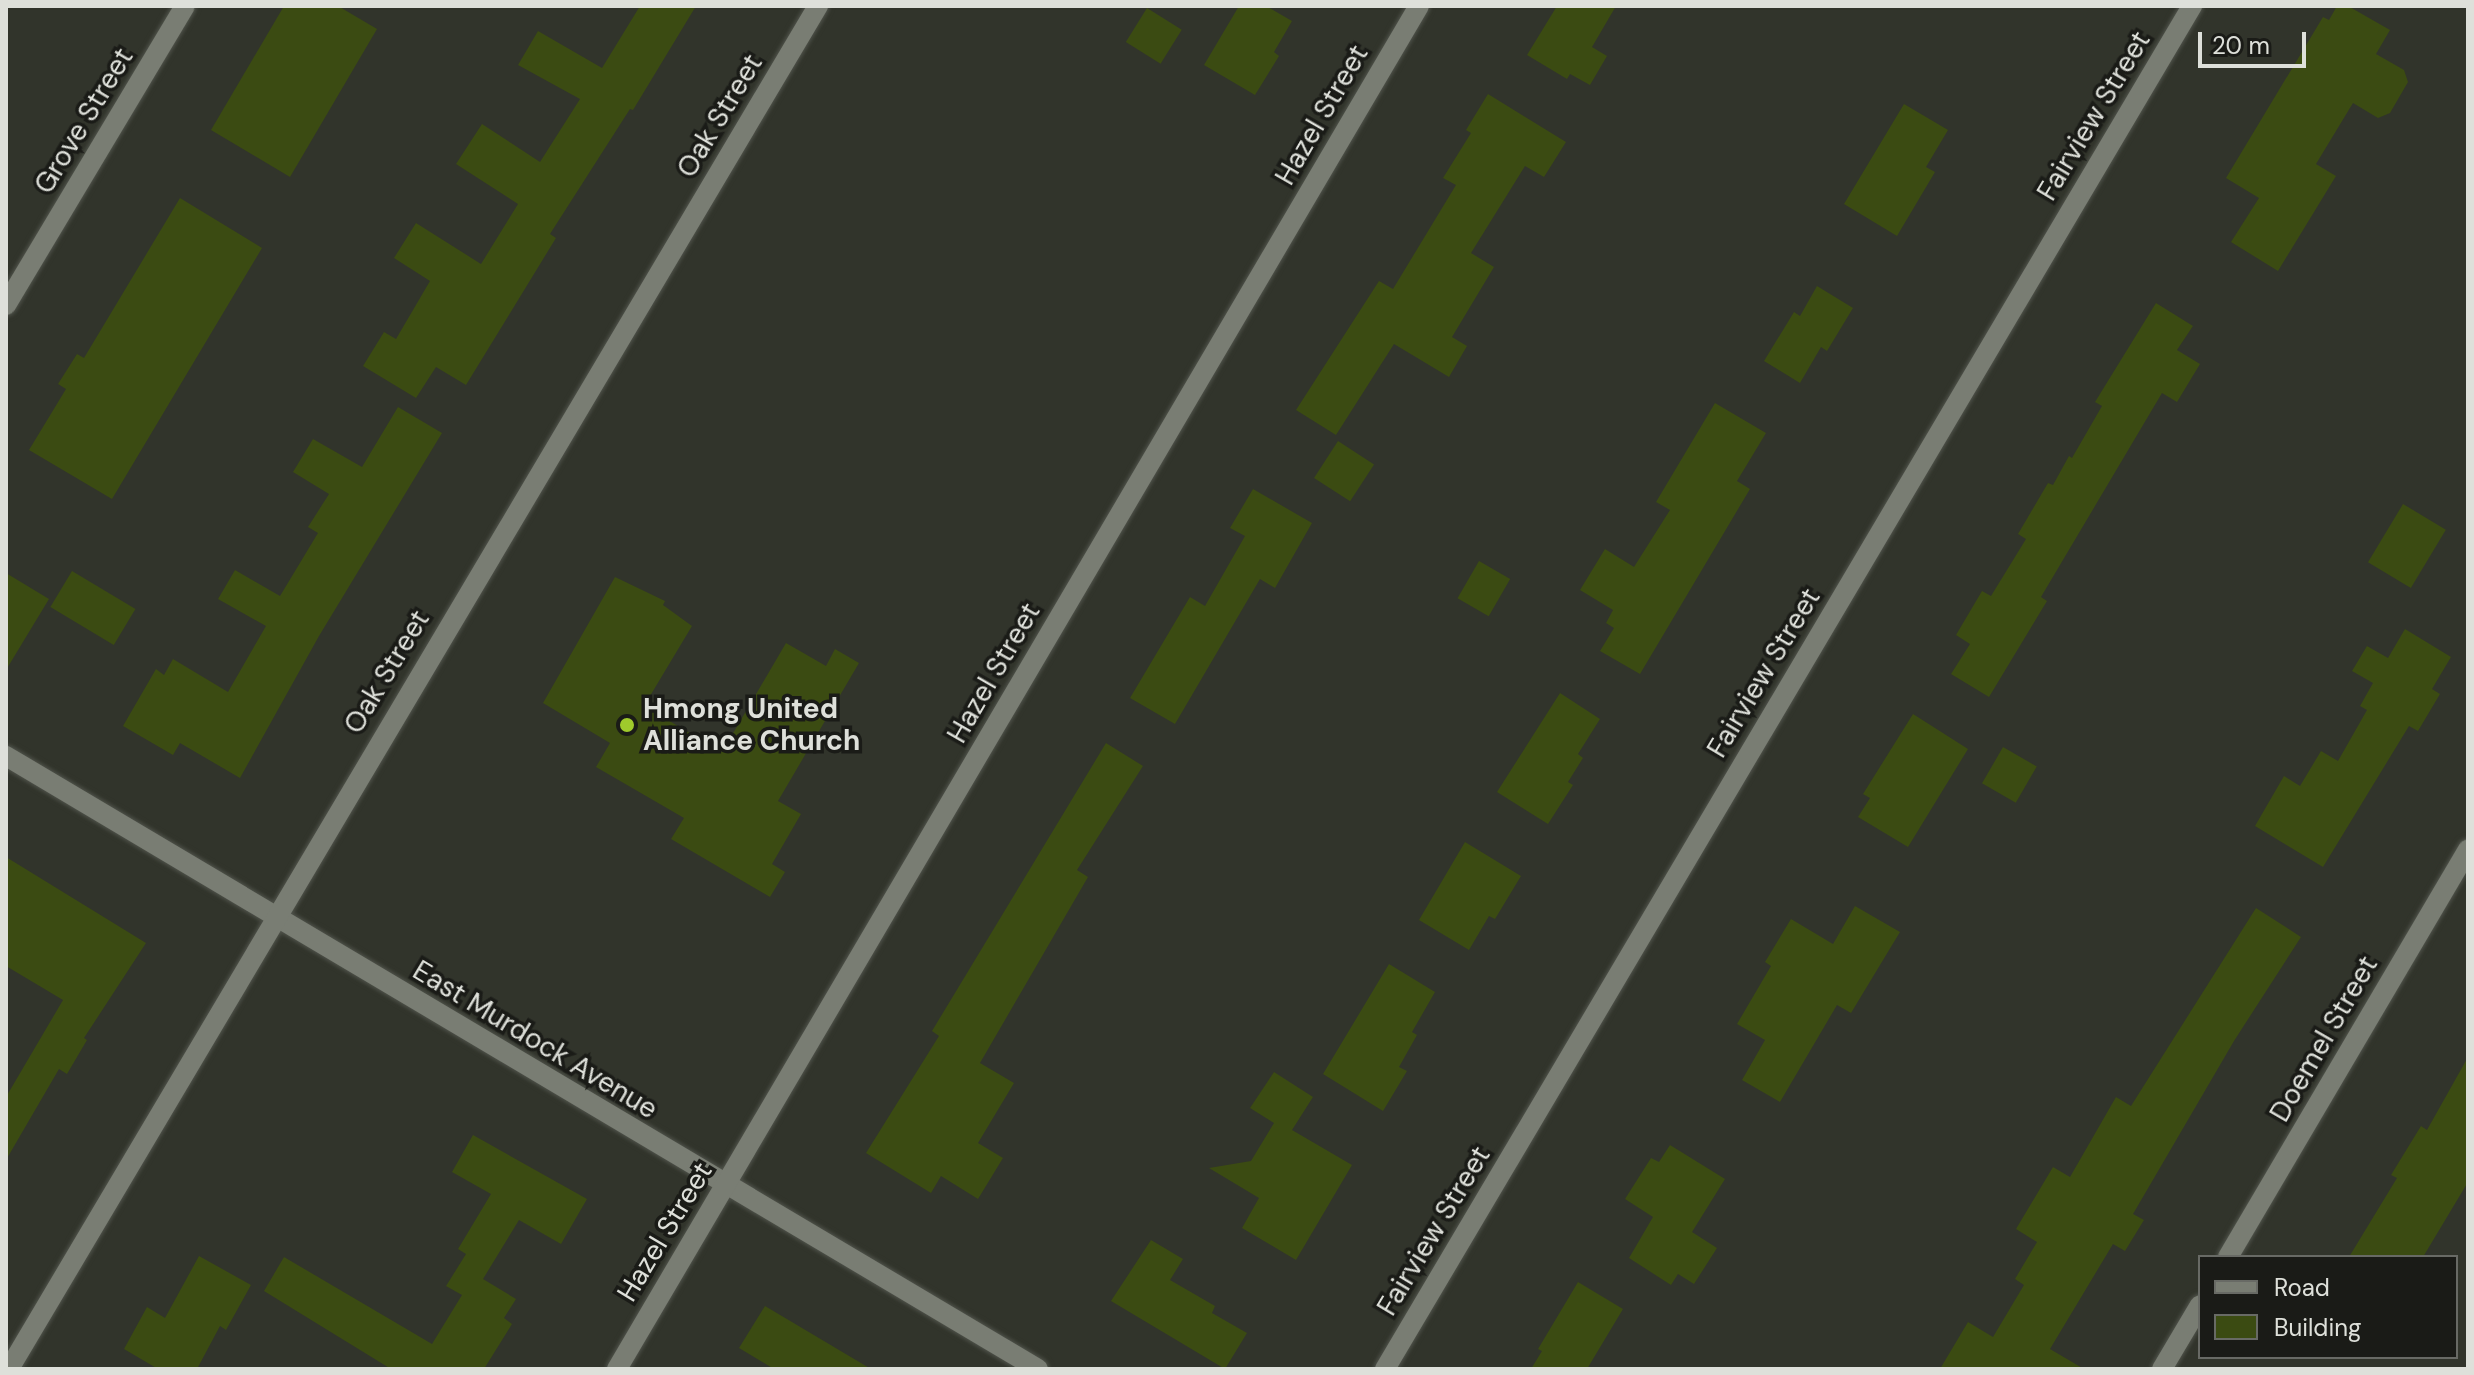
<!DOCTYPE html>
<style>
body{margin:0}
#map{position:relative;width:2474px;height:1375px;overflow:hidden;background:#31342b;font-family:"DM Sans",sans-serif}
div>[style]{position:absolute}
.building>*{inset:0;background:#3b4b12;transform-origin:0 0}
.roads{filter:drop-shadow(0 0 2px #50534b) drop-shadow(0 0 2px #50534b)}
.street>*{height:20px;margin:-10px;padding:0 10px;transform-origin:10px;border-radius:10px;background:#797d73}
.dots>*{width:22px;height:22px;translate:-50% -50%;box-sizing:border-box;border:4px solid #1a1b17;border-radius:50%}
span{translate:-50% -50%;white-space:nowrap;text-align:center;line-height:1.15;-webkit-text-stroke:7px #1a1b17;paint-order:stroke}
.street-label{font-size:28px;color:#dee0da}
.poi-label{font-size:28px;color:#dee0da;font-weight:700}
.left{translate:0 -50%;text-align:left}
.frame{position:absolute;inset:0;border:8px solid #dee0da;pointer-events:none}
.legend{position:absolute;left:2198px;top:1255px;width:260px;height:104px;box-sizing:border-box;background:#1a1b17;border:2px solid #686a65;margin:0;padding:10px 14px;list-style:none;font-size:24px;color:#dee0da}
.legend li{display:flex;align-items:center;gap:16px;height:40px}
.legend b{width:40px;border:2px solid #686a65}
.scale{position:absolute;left:2198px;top:32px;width:108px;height:36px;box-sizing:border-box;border:4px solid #dee0da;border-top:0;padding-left:10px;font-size:24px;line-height:28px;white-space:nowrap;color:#dee0da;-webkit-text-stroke:6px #1a1b17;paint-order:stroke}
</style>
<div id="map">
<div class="building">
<div style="clip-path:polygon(284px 6px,338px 6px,377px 29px,290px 177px,211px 130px)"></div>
<div style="clip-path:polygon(640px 6px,696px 6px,633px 110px,630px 109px,550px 234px,556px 238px,466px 385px,436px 367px,416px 398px,363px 366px,384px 332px,396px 339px,430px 281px,394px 258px,416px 223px,481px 264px,518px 204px,456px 164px,482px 124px,540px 162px,580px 99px,518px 65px,538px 31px,602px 68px)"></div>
<div style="clip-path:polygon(1239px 6px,1266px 6px,1292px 21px,1274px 52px,1279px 56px,1255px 95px,1204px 65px)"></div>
<div style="clip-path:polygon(1557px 6px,1616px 6px,1592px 47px,1607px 56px,1590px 85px,1570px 74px,1567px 79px,1527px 55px)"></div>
<div style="clip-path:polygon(2337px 6px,2348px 6px,2390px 30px,2376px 54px,2404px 70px,2408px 82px,2390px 113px,2378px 118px,2353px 103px,2316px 164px,2336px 176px,2278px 271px,2231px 242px,2259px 198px,2226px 178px,2323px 17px,2329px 20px)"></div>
<div style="left:1147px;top:8px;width:41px;height:40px;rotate:32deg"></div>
<div style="clip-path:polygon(1488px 94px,1566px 142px,1544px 177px,1525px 166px,1471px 253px,1494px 267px,1452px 337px,1467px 346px,1449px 377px,1394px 344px,1336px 435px,1296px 410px,1379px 281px,1393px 289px,1456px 185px,1443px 178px,1471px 133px,1466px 130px)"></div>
<div style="clip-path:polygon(1904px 104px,1948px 130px,1926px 167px,1935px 172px,1897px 236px,1844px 204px)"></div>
<div style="clip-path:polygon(180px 198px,262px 248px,112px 499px,29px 450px,66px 389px,58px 384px,77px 354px,84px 358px)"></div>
<div style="clip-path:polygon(1817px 286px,1853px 308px,1827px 351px,1821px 347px,1800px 383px,1764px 361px,1794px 312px,1800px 316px)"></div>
<div style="clip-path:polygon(2156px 303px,2193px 326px,2177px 350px,2200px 364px,2177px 402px,2162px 393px,2041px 597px,2047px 601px,1989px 697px,1951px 674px,1970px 644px,1956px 635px,1982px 591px,1991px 596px,2026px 539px,2018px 534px,2048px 483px,2053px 485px,2069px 456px,2072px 458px,2102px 406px,2095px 402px)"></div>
<div style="clip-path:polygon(1715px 403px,1766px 433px,1737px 481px,1750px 489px,1640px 674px,1600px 651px,1614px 628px,1606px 623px,1613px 610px,1580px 590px,1605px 549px,1634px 567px,1670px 510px,1656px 502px)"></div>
<div style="clip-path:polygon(398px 407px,442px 433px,319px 636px,240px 778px,180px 743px,173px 755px,123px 726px,156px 669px,164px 675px,173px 659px,228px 692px,266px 626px,218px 599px,235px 570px,280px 596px,318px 533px,308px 527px,329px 494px,293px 472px,313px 439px,362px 467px)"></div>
<div style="left:1338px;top:441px;width:43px;height:44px;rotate:33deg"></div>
<div style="clip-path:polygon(1253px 489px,1312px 523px,1275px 588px,1260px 579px,1175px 724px,1130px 698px,1190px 597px,1205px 606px,1245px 536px,1230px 528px)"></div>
<div style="left:2403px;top:504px;width:50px;height:68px;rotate:31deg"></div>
<div style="left:1479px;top:561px;width:36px;height:43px;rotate:30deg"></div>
<div style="left:72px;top:571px;width:74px;height:42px;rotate:31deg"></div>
<div style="clip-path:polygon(6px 573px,49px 599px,6px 670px)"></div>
<div style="clip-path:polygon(615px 577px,665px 601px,663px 605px,692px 626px,644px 706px,722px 752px,786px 643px,826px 666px,835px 649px,859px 663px,778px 801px,801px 814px,772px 864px,785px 872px,770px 897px,671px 839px,684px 818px,596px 767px,610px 743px,543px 703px)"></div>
<div style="clip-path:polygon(2405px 629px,2451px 657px,2432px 689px,2440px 694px,2418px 731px,2409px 726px,2323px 867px,2255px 826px,2284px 776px,2300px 786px,2321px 751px,2338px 761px,2367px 710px,2360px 706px,2373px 683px,2352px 671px,2367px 646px,2388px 658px)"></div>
<div style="clip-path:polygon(1560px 693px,1600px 719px,1578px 754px,1583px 758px,1568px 782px,1573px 785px,1548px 824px,1497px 792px)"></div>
<div style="clip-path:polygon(1913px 714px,1968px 749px,1908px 847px,1858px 817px,1870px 798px,1863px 794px)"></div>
<div style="clip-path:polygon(1106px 743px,1143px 766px,1077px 870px,1088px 877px,980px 1063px,1014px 1083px,978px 1143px,1003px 1158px,978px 1199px,941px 1176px,931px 1193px,866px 1153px,939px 1036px,932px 1031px)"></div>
<div style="left:2003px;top:747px;width:39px;height:42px;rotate:30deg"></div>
<div style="clip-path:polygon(1465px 842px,1521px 876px,1495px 919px,1489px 916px,1469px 950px,1419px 920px)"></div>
<div style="clip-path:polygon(6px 857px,146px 943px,84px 1038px,87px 1040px,67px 1074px,59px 1069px,6px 1160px,6px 1097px,63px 1000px,6px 966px)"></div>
<div style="clip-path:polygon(1855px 906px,1900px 932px,1851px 1013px,1837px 1005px,1780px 1102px,1742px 1080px,1765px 1040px,1737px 1024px,1771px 966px,1765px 962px,1791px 919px,1833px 944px)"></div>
<div style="clip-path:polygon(2256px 908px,2301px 937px,2234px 1041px,2133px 1214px,2144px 1220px,2125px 1251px,2113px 1244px,2050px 1349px,2084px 1369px,1940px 1369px,1968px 1322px,1993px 1337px,2024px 1285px,2015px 1279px,2037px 1242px,2016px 1229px,2053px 1167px,2070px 1177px,2116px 1097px,2131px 1106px)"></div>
<div style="clip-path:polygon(1389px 964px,1435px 992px,1412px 1032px,1417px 1035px,1399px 1067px,1407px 1071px,1383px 1111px,1323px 1074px)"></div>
<div style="clip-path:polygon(2468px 1057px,2468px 1182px,2423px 1257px,2349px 1257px,2397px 1178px,2391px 1175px,2421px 1126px,2427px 1130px)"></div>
<div style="clip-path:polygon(1274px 1072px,1313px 1097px,1292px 1130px,1352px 1165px,1296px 1260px,1242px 1228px,1259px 1198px,1209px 1168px,1251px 1161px,1274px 1123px,1250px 1108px)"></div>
<div style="clip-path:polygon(473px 1135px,587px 1199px,561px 1244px,519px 1220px,483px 1279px,516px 1299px,504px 1318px,512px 1324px,484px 1369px,391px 1369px,264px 1291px,284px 1257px,432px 1344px,462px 1295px,446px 1286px,466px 1254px,458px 1249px,491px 1194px,452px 1172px)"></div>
<div style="clip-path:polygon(1670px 1145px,1725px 1179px,1692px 1232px,1717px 1248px,1694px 1284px,1678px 1274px,1671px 1285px,1629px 1258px,1653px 1217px,1625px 1199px,1651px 1158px,1659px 1162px)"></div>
<div style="clip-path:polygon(1151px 1240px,1183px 1259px,1170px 1280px,1215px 1306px,1212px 1313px,1247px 1333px,1225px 1369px,1111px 1301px)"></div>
<div style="clip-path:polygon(199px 1256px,251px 1285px,226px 1330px,220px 1326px,197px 1369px,158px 1369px,124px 1349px,147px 1307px,165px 1318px)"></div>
<div style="clip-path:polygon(1578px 1282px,1623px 1309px,1587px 1369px,1531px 1369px,1542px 1351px,1538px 1349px)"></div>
<div style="clip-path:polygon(765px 1306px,871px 1369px,774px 1369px,739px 1348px)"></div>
</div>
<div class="roads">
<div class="street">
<div style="left:6px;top:305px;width:348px;rotate:-59.1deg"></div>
<div style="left:6px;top:756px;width:1200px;rotate:30.71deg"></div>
<div style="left:2228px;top:1257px;width:473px;rotate:-59.5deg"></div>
<div style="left:9px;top:1369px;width:1585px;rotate:-59.31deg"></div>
<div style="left:617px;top:1369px;width:1581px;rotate:-59.53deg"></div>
<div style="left:1385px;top:1369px;width:1584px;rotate:-59.37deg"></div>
<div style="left:2162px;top:1369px;width:74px;rotate:-59.3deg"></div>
</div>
</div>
<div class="dots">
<div style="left:627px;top:725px;background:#9fca2c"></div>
</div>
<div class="street-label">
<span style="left:1322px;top:115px;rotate:-60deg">Hazel Street</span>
<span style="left:720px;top:116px;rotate:-59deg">Oak Street</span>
<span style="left:2094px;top:116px;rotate:-59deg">Fairview Street</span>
<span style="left:84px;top:121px;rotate:-59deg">Grove Street</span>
<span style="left:387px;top:672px;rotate:-59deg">Oak Street</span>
<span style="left:994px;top:673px;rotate:-60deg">Hazel Street</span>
<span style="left:1764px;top:673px;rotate:-59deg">Fairview Street</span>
<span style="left:2324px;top:1039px;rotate:-60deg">Doemel Street</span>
<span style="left:535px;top:1040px;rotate:31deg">East Murdock Avenue</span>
<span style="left:1434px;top:1231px;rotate:-59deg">Fairview Street</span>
<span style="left:665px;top:1232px;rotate:-59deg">Hazel Street</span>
</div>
<div class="poi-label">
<span class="left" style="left:643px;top:725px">Hmong United<br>Alliance Church</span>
</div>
<div class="frame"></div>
<ul class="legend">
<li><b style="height:10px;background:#797d73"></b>Road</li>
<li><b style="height:22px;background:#3b4b12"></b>Building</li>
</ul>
<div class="scale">20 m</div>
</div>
